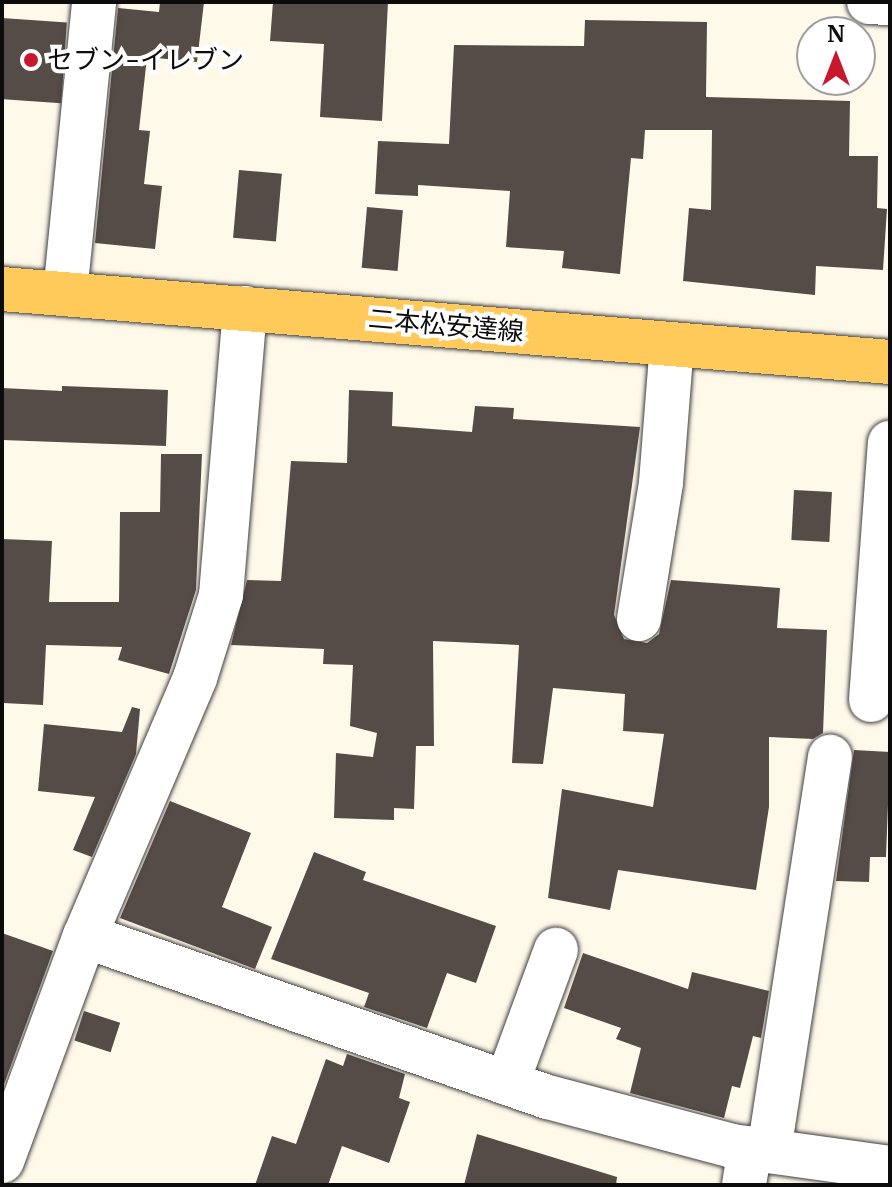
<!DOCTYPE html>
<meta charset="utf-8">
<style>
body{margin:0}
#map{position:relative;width:892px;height:1187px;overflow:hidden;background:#fff9ea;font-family:Merriweather,"Noto Sans JP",serif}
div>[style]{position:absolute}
.building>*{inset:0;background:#554b47;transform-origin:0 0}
.roads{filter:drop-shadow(0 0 2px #3f3f3f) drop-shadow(0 0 2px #3f3f3f)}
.minor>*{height:44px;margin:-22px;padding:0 22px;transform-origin:22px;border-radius:22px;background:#fff}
.major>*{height:44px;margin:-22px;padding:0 22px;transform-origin:22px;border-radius:22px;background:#ffca5a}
.dots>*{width:22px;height:22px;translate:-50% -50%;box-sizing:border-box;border:4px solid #fff;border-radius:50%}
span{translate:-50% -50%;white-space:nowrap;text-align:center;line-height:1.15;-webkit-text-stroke:8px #fff;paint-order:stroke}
.poi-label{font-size:26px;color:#0c0c0c}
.left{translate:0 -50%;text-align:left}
.street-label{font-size:26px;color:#0c0c0c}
.frame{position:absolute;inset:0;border:4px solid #0c0c0c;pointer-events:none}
.north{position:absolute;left:796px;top:16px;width:80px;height:80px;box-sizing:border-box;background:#fff;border:2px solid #9e9e9e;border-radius:50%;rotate:0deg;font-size:22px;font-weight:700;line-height:32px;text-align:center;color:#0c0c0c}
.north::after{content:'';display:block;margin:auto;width:28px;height:36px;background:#c7182e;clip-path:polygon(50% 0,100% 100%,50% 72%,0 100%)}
</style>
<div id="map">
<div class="building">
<div style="clip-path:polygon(160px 2px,204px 2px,197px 62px,147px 57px,139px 130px,150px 131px,144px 184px,162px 186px,155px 249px,95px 243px,118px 8px,159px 12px)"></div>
<div style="clip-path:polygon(273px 2px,388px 2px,382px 121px,320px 117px,324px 44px,270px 41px)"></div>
<div style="left:2px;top:18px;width:65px;height:81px;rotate:4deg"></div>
<div style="clip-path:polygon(585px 20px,707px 22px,706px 97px,850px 101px,849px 156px,878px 156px,877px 208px,887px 209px,883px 270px,816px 266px,815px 295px,683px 281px,689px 208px,711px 210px,712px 130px,645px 130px,643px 159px,631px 158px,620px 274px,562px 268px,564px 251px,506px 247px,510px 191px,418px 185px,418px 196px,375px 194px,378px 141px,449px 144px,454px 45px,584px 46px)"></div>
<div style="left:239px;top:170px;width:43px;height:68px;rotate:5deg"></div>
<div style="left:367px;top:207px;width:36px;height:61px;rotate:5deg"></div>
<div style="clip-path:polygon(62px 386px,168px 390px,166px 446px,2px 440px,2px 388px,62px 391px)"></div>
<div style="clip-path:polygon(349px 390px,393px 392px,392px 426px,472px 432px,475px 406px,514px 408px,513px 419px,640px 427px,614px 615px,624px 639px,647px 643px,659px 634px,671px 580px,780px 588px,777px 628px,827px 630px,823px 733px,813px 739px,769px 737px,769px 807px,756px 890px,618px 870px,610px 910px,548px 898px,562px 789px,653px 807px,664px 734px,623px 731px,625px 694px,553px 688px,543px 764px,512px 763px,519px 645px,433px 641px,434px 746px,416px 746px,414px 809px,394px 808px,394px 820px,334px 818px,336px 753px,373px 757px,377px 733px,350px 726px,353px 665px,323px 664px,324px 649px,231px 645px,247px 580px,281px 581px,291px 461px,347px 463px)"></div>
<div style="clip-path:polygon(161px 454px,202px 454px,196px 590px,169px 674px,118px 660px,122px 647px,46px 645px,43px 705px,3px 703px,2px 539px,52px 541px,49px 602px,119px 602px,120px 512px,160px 512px)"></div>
<div style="left:794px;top:490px;width:38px;height:50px;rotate:3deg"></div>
<div style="clip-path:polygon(132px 707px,140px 709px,136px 754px,92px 857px,73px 850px,95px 797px,38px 791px,44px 724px,122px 732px)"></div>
<div style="clip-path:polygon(854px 750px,890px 752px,886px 857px,870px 857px,869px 882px,836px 881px)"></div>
<div style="clip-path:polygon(170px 801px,251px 833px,222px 907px,272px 927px,255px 969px,120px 918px)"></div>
<div style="clip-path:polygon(314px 852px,366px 872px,363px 880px,496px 926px,476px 983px,447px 973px,427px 1028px,364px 1007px,369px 993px,271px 959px)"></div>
<div style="clip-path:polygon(2px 933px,53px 951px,3px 1087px,2px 1087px)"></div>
<div style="clip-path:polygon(583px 953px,688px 989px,692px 972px,769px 991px,761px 1038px,753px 1036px,740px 1088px,732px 1086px,724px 1118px,630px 1093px,641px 1048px,616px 1039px,621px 1028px,564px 1008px)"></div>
<div style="left:84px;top:1011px;width:38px;height:31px;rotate:18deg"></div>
<div style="clip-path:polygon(347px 1054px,405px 1074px,399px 1098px,410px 1102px,389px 1163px,342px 1146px,328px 1185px,255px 1185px,272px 1136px,296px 1144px,326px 1059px,343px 1066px)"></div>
<div style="clip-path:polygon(477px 1134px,617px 1177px,616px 1185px,464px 1185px)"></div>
</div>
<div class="roads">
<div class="minor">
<div style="left:869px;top:2px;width:21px;rotate:3deg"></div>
<div style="left:65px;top:294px;width:293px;rotate:-84.3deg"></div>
<div style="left:639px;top:619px;width:138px;rotate:-80.8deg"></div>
<div style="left:661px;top:483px;width:139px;rotate:-85.5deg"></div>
<div style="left:871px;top:700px;width:258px;rotate:-85.8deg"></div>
<div style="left:85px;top:936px;width:490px;rotate:19.2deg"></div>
<div style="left:548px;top:1097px;width:190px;rotate:14.9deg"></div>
<div style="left:732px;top:1146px;width:160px;rotate:7.9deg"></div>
<div style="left:507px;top:1083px;width:142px;rotate:-69.8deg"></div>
<div style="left:769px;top:1151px;width:399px;rotate:-81.2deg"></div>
<div style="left:2px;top:1161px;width:240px;rotate:-69.8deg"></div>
<div style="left:85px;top:936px;width:280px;rotate:-66.9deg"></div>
<div style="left:195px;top:678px;width:87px;rotate:-72.6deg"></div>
<div style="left:221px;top:595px;width:288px;rotate:-85.2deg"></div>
<div style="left:744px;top:1185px;width:37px;rotate:-81deg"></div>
</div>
<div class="major">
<div style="left:2px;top:289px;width:891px;rotate:4.7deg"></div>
</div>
</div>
<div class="dots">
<div style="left:31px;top:60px;background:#c7182e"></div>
</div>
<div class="poi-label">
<span class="left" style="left:47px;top:60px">セブン-イレブン</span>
</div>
<div class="street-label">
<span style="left:446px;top:325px;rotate:5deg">二本松安達線</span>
</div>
<div class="frame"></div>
<div class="north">N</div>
</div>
